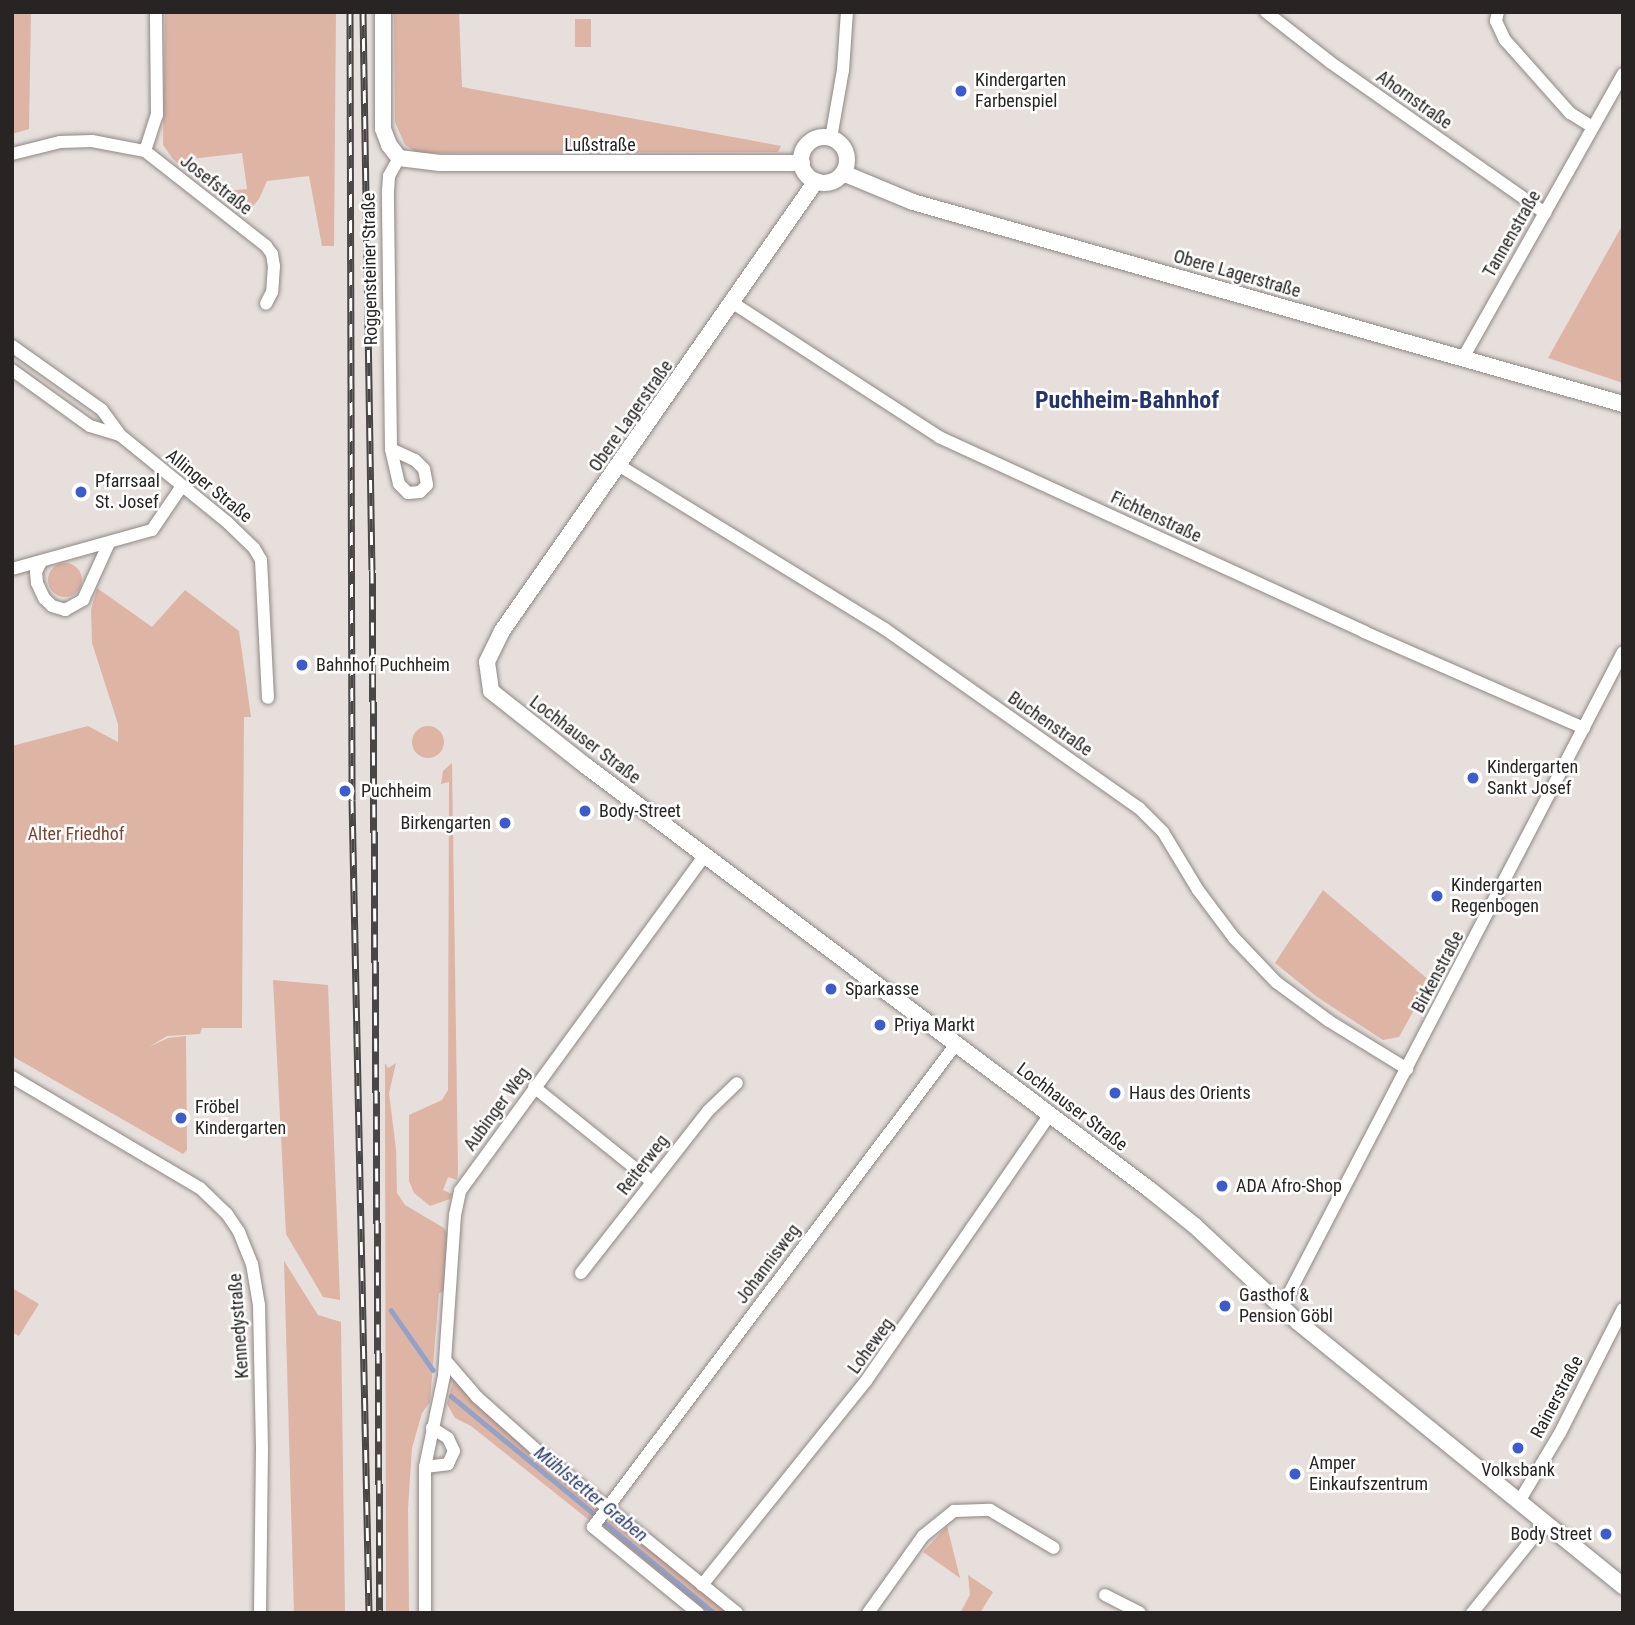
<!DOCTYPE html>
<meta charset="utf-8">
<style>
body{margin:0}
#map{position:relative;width:1635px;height:1625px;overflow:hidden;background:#e6dfdc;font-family:"Roboto Condensed",sans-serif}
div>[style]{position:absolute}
.green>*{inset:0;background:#deb4a5;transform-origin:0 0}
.round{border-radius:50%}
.stream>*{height:4.5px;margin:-2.25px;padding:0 2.25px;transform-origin:2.25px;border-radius:2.25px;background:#92a2c9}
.roads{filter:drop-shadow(0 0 2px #8e8885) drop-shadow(0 0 2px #8e8885)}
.minor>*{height:12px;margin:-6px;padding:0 6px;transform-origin:6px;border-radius:6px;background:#fff}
.tertiary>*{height:16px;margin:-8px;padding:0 8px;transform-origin:8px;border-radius:8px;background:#fff}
.tertiary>.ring{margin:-8px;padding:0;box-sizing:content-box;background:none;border:16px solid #fff;border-radius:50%}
.rail>*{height:7px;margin-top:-3.5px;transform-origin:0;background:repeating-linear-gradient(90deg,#fff 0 13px,#4a4645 0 26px);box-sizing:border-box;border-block:2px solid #4a4645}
.dots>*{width:19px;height:19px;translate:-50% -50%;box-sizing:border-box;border:4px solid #fff;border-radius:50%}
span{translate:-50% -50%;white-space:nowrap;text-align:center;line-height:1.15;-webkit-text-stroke:5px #fff;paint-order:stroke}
.poi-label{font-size:18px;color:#272423}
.left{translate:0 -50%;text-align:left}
.right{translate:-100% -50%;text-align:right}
.street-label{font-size:18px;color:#272423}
.park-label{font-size:18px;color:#7e432c}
.water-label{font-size:19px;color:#2a3b6e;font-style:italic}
.district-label{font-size:24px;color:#24356e;font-weight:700}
.frame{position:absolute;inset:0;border:14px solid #272423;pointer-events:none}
</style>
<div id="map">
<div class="green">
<div style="clip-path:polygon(12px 12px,31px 12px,29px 129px,12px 134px)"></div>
<div style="clip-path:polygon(165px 12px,336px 12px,334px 246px,322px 246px,309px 176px,267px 181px,259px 199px,246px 214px,204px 185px,215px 184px,216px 192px,247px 189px,242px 153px,191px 159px,191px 167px,185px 170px,173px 159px,163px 145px)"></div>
<div style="clip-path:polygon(394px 12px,459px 12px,462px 87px,781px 146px,778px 152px,418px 153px,405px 145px,395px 122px)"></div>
<div style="left:575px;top:19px;width:16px;height:28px"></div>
<div style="clip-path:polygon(1623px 224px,1623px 383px,1548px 358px)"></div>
<div class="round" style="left:48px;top:563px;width:34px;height:34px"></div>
<div style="clip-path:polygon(97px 588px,152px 627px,185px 590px,239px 631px,251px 717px,244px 717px,242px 1028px,202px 1028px,200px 1034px,167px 1036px,149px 1047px,168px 1038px,186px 1036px,187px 1150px,183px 1154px,12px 1056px,12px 746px,88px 726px,118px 742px,118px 724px,92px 643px,91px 610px)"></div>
<div class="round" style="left:412px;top:726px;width:32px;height:32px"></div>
<div style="clip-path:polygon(452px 763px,458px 1171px,457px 1180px,448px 1177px,443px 1190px,452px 1194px,450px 1199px,430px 1206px,414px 1193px,409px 1181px,409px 1115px,442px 1100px,448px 1090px,449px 782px,441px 784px,443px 771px)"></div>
<div style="clip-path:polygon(1323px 890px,1430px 981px,1399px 1037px,1383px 1040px,1317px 997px,1275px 963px)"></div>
<div style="clip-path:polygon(273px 980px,328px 985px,340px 1300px,323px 1297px,286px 1234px)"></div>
<div style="clip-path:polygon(385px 1063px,388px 1068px,396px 1063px,389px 1093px,396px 1149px,397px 1193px,405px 1205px,444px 1228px,450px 1237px,443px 1292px,439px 1293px,430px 1402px,422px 1413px,412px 1448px,408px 1508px,409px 1613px,386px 1613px)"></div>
<div style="clip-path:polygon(284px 1261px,318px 1315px,341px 1322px,345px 1613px,294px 1613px)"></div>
<div style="clip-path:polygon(12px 1288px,39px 1304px,19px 1336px,12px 1332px)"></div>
<div style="clip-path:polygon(454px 1378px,600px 1507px,589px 1520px,471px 1426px,455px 1418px,447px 1404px)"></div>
<div style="clip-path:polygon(612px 1518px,730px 1613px,704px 1613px,602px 1530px)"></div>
<div style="clip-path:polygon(947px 1526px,960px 1578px,923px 1552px)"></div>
<div style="clip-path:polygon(968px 1575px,993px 1592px,980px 1613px,960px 1613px,970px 1595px)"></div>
</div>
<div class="stream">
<div style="left:391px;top:1310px;width:73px;rotate:55deg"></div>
<div style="left:451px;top:1396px;width:341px;rotate:39.5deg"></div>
</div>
<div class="roads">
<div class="minor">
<div style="left:1266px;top:12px;width:81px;rotate:38deg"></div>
<div style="left:1330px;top:62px;width:263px;rotate:35.1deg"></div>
<div style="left:1498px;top:12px;width:9px;rotate:103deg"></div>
<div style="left:1496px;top:21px;width:21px;rotate:65deg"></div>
<div style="left:1505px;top:40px;width:98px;rotate:48.3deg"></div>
<div style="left:1570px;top:113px;width:26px;rotate:32deg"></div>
<div style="left:831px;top:138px;width:69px;rotate:-80deg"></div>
<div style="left:843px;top:70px;width:58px;rotate:-86.1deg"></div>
<div style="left:145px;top:151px;width:38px;rotate:-72deg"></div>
<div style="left:157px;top:115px;width:103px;rotate:-90.6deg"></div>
<div style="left:12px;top:154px;width:49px;rotate:-14deg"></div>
<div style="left:60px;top:142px;width:32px;rotate:-2deg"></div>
<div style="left:92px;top:141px;width:54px;rotate:10.7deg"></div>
<div style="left:145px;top:151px;width:154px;rotate:38.1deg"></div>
<div style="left:266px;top:246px;width:10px;rotate:53deg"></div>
<div style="left:272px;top:254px;width:12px;rotate:81deg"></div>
<div style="left:274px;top:266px;width:26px;rotate:94deg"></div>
<div style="left:272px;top:292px;width:13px;rotate:117deg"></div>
<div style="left:733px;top:303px;width:246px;rotate:33deg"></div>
<div style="left:939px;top:437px;width:468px;rotate:24.6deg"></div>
<div style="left:1364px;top:632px;width:240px;rotate:23.6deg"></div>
<div style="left:12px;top:346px;width:110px;rotate:35.4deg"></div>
<div style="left:102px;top:410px;width:31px;rotate:54deg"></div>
<div style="left:120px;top:435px;width:138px;rotate:39.1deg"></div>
<div style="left:227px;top:522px;width:37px;rotate:44deg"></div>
<div style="left:254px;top:548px;width:14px;rotate:60deg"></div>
<div style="left:261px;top:560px;width:138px;rotate:87.1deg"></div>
<div style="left:1463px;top:358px;width:326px;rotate:-60.6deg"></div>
<div style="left:12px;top:370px;width:96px;rotate:35.7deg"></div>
<div style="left:90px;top:426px;width:31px;rotate:17deg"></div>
<div style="left:391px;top:449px;width:26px;rotate:25deg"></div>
<div style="left:415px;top:460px;width:13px;rotate:45deg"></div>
<div style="left:424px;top:469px;width:16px;rotate:79deg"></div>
<div style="left:427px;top:485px;width:10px;rotate:135deg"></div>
<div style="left:420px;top:492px;width:12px;rotate:175deg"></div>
<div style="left:408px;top:493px;width:13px;rotate:-135deg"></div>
<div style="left:399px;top:484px;width:36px;rotate:-103deg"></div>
<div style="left:391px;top:449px;width:258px;rotate:-90.7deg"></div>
<div style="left:388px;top:191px;width:15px;rotate:-86deg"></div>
<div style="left:389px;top:176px;width:21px;rotate:-61deg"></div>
<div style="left:620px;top:466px;width:311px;rotate:31.6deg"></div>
<div style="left:885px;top:629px;width:311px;rotate:35.2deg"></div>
<div style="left:1139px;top:808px;width:34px;rotate:45deg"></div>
<div style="left:1163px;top:832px;width:68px;rotate:58.9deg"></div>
<div style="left:1198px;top:890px;width:60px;rotate:53.1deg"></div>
<div style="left:1234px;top:938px;width:61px;rotate:46.3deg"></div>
<div style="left:1276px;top:982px;width:66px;rotate:36.3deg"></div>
<div style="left:1329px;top:1021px;width:92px;rotate:31.6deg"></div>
<div style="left:41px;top:562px;width:11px;rotate:117deg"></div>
<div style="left:36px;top:572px;width:11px;rotate:85deg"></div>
<div style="left:37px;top:583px;width:17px;rotate:65deg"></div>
<div style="left:44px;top:598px;width:11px;rotate:45deg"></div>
<div style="left:52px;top:606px;width:14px;rotate:17deg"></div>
<div style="left:65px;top:610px;width:21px;rotate:-29deg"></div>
<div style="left:83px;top:600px;width:63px;rotate:-65.5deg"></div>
<div style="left:12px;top:569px;width:145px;rotate:-15.6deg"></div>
<div style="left:152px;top:530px;width:53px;rotate:-55.7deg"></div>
<div style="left:12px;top:1077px;width:218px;rotate:30.6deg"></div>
<div style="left:200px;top:1188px;width:37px;rotate:44deg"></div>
<div style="left:227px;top:1214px;width:22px;rotate:56deg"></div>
<div style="left:239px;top:1232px;width:35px;rotate:68deg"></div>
<div style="left:252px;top:1264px;width:42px;rotate:80.3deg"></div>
<div style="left:259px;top:1305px;width:144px;rotate:88.8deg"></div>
<div style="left:262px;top:1449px;width:164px;rotate:90.7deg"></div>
<div style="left:534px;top:1087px;width:151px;rotate:38.8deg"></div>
<div style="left:581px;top:1273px;width:206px;rotate:-51.9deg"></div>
<div style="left:708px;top:1111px;width:40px;rotate:-44deg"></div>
<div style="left:1282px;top:1307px;width:738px;rotate:-62.5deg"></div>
<div style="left:446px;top:1361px;width:48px;rotate:49.3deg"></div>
<div style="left:477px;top:1397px;width:86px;rotate:41.7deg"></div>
<div style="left:541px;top:1454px;width:252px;rotate:39deg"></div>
<div style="left:425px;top:1467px;width:23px;rotate:-7deg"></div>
<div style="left:448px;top:1464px;width:14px;rotate:-65deg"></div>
<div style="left:454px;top:1451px;width:14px;rotate:-115deg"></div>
<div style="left:448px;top:1438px;width:19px;rotate:-148deg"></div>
<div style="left:1520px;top:1500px;width:78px;rotate:-59.2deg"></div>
<div style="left:1560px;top:1433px;width:139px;rotate:-63.1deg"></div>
<div style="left:702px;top:1585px;width:262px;rotate:-51.2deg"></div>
<div style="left:866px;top:1381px;width:324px;rotate:-55.4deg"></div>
<div style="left:1105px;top:1595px;width:39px;rotate:27deg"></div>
<div style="left:425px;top:1613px;width:146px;rotate:-90deg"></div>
<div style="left:425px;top:1467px;width:93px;rotate:-78.2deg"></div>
<div style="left:444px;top:1376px;width:161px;rotate:-86.1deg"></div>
<div style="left:455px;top:1215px;width:25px;rotate:-78deg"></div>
<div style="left:460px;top:1191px;width:414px;rotate:-53.9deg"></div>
<div style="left:698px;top:1613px;width:136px;rotate:-140.7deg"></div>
<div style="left:593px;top:1527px;width:604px;rotate:-53.07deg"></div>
<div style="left:868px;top:1613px;width:95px;rotate:-54.5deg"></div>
<div style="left:923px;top:1536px;width:40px;rotate:-39deg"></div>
<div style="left:954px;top:1511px;width:36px;rotate:-2deg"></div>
<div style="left:990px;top:1510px;width:74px;rotate:30.7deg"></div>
<div style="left:1472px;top:1613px;width:117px;rotate:-50.9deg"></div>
</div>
<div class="tertiary">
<div style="left:383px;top:12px;width:117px;rotate:90deg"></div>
<div style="left:383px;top:129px;width:17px;rotate:69deg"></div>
<div style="left:389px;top:145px;width:16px;rotate:52deg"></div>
<div style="left:399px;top:158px;width:41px;rotate:7deg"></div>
<div style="left:440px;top:163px;width:362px"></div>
<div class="ring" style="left:801px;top:137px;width:30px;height:30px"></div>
<div style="left:843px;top:173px;width:76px;rotate:22.5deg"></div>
<div style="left:913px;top:202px;width:738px;rotate:15.88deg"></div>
<div style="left:816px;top:181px;width:549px;rotate:124.91deg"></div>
<div style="left:502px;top:631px;width:34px;rotate:116deg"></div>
<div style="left:487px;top:662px;width:29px;rotate:82deg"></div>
<div style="left:491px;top:691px;width:121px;rotate:38.3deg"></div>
<div style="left:586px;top:766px;width:704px;rotate:36.92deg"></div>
<div style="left:1149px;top:1189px;width:59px;rotate:38.8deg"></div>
<div style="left:1195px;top:1226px;width:141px;rotate:43deg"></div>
<div style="left:1298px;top:1322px;width:419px;rotate:39.1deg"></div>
</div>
</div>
<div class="rail">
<div style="left:350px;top:12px;width:788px;rotate:89.85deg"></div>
<div style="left:352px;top:800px;width:813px;rotate:88.8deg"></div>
<div style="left:363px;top:12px;width:558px;rotate:89.08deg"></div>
<div style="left:372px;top:570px;width:1043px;rotate:89.56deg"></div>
</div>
<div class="dots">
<div style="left:961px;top:91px;background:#3c5bcd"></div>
<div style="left:81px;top:492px;background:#3c5bcd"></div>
<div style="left:302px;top:665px;background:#3c5bcd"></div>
<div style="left:1473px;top:778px;background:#3c5bcd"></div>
<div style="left:345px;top:791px;background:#3c5bcd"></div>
<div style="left:585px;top:811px;background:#3c5bcd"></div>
<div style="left:505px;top:823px;background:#3c5bcd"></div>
<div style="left:1437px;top:896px;background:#3c5bcd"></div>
<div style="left:831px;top:989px;background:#3c5bcd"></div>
<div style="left:880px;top:1025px;background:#3c5bcd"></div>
<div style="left:1115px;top:1093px;background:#3c5bcd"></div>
<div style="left:181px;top:1118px;background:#3c5bcd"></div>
<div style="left:1222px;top:1186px;background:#3c5bcd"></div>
<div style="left:1225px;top:1306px;background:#3c5bcd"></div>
<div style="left:1518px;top:1448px;background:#3c5bcd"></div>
<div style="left:1295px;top:1474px;background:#3c5bcd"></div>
<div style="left:1606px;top:1534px;background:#3c5bcd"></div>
</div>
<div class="poi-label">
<span class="left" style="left:975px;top:91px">Kindergarten<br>Farbenspiel</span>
<span class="left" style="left:95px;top:492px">Pfarrsaal<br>St. Josef</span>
<span class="left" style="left:316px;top:665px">Bahnhof Puchheim</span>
<span class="left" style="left:1487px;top:778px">Kindergarten<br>Sankt Josef</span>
<span class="left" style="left:361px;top:791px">Puchheim</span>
<span class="left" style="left:599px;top:811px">Body-Street</span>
<span class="right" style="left:491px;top:823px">Birkengarten</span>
<span class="left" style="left:1451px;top:896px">Kindergarten<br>Regenbogen</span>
<span class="left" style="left:845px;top:989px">Sparkasse</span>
<span class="left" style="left:894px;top:1025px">Priya Markt</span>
<span class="left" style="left:1129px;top:1093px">Haus des Orients</span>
<span class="left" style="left:195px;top:1118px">Fröbel<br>Kindergarten</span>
<span class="left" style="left:1236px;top:1186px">ADA Afro-Shop</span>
<span class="left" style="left:1239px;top:1306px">Gasthof &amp;<br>Pension Göbl</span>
<span class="left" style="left:1309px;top:1474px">Amper<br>Einkaufszentrum</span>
<span style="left:1518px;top:1470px">Volksbank</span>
<span class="right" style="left:1592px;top:1534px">Body Street</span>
</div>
<div class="street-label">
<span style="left:1414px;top:100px;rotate:35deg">Ahornstraße</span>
<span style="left:600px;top:145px">Lußstraße</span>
<span style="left:216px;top:185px;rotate:38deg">Josefstraße</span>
<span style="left:1512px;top:234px;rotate:-60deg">Tannenstraße</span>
<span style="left:370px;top:269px;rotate:-91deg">Roggensteiner Straße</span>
<span style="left:1237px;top:274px;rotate:16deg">Obere Lagerstraße</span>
<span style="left:631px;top:416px;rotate:-55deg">Obere Lagerstraße</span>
<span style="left:209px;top:486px;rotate:39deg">Allinger Straße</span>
<span style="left:1156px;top:517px;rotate:25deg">Fichtenstraße</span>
<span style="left:1050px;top:724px;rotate:35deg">Buchenstraße</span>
<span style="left:585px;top:740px;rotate:37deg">Lochhauser Straße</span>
<span style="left:1438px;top:972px;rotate:-62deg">Birkenstraße</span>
<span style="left:1072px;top:1107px;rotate:37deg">Lochhauser Straße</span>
<span style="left:497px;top:1109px;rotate:-54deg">Aubinger Weg</span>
<span style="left:643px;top:1165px;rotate:-52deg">Reiterweg</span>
<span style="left:768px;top:1264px;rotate:-53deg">Johannisweg</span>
<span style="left:239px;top:1326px;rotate:-94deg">Kennedystraße</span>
<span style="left:871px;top:1346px;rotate:-54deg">Loheweg</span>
<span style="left:1557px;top:1397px;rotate:-62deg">Rainerstraße</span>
</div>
<div class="park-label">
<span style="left:76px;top:834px">Alter Friedhof</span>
</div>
<div class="water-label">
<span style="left:591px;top:1494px;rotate:39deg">Mühlstetter Graben</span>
</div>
<div class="district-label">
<span style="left:1127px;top:401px">Puchheim-Bahnhof</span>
</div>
<div class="frame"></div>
</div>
